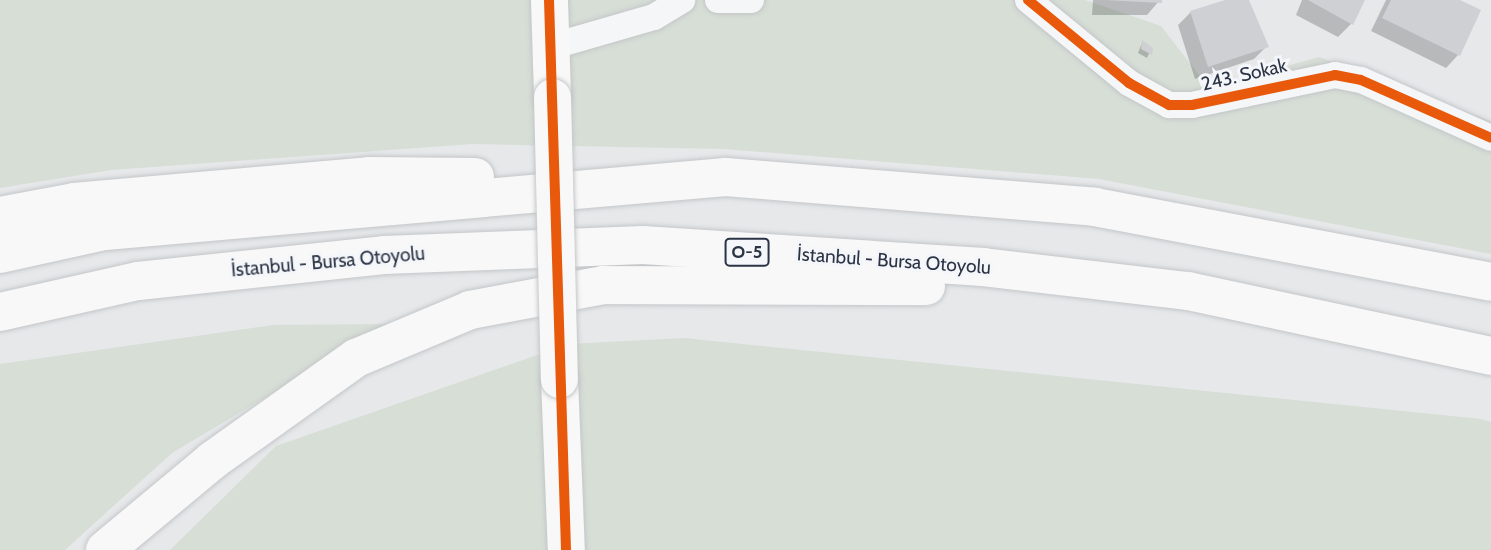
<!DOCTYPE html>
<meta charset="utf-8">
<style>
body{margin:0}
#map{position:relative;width:1491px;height:550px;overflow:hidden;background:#e6e8ea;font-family:Cabin,sans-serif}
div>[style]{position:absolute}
.green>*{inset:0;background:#d6ded6}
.shadow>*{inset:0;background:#0003}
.building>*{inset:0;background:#ced0d3}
.roads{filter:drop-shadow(0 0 2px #c4c6c8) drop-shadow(0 0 2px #c4c6c8)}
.street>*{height:26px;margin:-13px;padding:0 13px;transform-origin:13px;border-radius:13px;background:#f5f6f7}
.secondary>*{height:37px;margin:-18.5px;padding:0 18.5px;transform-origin:18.5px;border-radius:18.5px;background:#f8f8f8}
.highway>*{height:38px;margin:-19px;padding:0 19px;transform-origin:19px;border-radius:19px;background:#f8f8f8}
.bridges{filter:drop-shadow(0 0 2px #c4c6c8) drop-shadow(0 0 2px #c4c6c8)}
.secondary-bridge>*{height:37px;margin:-18.5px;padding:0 18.5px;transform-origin:18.5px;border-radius:18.5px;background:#f8f8f8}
.cycleway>*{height:10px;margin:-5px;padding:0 5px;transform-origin:5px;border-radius:5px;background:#e8590c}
span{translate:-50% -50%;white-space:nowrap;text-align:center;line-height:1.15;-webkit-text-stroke:6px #f4f6f9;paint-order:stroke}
.shield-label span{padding:2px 5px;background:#f4f6f9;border:2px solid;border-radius:5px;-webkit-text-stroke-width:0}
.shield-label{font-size:18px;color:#2b3445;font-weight:700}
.street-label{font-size:19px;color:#2b3445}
</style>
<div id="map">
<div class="green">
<div style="clip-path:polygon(0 0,1085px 0,1161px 26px,1209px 88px,1319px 57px,1491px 121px,1491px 254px,1099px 179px,725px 149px,472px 144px,111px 170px,0 188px)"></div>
<div style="clip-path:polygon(389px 324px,172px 453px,65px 550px,0 550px,0 364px,274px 325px)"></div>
<div style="clip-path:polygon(684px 338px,1481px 419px,1491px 422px,1491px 550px,170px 550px,276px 446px,569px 344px)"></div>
</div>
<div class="shadow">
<div style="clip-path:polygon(1093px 0,1160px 0,1147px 15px,1092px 15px)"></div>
<div style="clip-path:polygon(1231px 0,1247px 0,1267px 46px,1254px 59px,1195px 79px,1178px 25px,1191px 12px)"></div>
<div style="clip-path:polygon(1302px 0,1363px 0,1351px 24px,1338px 37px,1296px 15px)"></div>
<div style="clip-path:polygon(1386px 0,1456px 0,1458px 55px,1446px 68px,1371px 31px)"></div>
<div style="clip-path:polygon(1142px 43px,1151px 49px,1147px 58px,1138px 53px)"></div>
</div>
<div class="building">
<div style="clip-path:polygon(1104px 0,1162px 0,1162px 3px)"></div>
<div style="clip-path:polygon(1225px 0,1249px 0,1269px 47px,1208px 67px,1190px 11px)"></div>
<div style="clip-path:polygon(1308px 0,1365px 0,1353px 25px)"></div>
<div style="clip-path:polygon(1391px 0,1460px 0,1481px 10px,1460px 56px,1382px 18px)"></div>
<div style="clip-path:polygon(1142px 40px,1153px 48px,1152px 55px,1141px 49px)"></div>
</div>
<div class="roads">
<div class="street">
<div style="left:718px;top:0;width:33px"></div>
<div style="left:1028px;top:0;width:131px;rotate:39.4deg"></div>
<div style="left:1129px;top:83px;width:46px;rotate:28.8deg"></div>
<div style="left:1169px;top:105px;width:23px"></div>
<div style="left:1192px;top:105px;width:146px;rotate:-11.8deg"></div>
<div style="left:1335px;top:75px;width:26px;rotate:11deg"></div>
<div style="left:1361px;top:80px;width:142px;rotate:24deg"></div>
<div style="left:550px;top:47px;width:108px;rotate:-16.1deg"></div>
<div style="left:654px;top:17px;width:33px;rotate:-31deg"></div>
</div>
<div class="secondary">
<div style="left:549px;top:0;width:97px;rotate:88.2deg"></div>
<div style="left:559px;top:379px;width:171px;rotate:87.7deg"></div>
</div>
<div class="highway">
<div style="left:0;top:216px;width:75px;rotate:-10.7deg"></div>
<div style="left:74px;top:202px;width:296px;rotate:-5deg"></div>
<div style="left:369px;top:176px;width:106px;rotate:0.5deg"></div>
<div style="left:0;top:254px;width:107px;rotate:-12.4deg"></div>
<div style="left:105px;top:231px;width:623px;rotate:-4.97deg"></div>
<div style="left:726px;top:177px;width:370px;rotate:4.6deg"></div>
<div style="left:1095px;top:207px;width:403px;rotate:10.7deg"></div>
<div style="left:0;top:312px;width:141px;rotate:-12.7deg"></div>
<div style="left:138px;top:281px;width:247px;rotate:-6deg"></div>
<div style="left:384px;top:255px;width:259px;rotate:-2.2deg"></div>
<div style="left:643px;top:245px;width:341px;rotate:3.7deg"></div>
<div style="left:983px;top:267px;width:206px;rotate:6.7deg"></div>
<div style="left:1188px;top:291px;width:310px;rotate:12.1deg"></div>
<div style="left:105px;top:550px;width:141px;rotate:-39.8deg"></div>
<div style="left:213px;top:460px;width:176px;rotate:-35.5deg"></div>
<div style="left:356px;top:358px;width:124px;rotate:-22.8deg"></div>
<div style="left:470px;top:310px;width:136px;rotate:-10.6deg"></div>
<div style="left:604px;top:285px;width:322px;rotate:0.2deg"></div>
</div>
</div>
<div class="bridges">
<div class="secondary-bridge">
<div style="left:552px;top:97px;width:282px;rotate:88.6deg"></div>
</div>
</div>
<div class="cycleway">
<div style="left:549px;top:0;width:550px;rotate:88.23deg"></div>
<div style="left:1028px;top:0;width:131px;rotate:39.4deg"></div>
<div style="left:1129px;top:83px;width:46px;rotate:28.8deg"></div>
<div style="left:1169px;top:105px;width:23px"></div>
<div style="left:1192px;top:105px;width:146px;rotate:-11.8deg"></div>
<div style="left:1335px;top:75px;width:26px;rotate:11deg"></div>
<div style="left:1361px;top:80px;width:142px;rotate:24deg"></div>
</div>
<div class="shield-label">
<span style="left:747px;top:252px">O-5</span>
</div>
<div class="street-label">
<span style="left:1244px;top:75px;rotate:-13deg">243. Sokak</span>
<span style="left:894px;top:261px;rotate:4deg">İstanbul - Bursa Otoyolu</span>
<span style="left:328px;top:262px;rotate:-5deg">İstanbul - Bursa Otoyolu</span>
</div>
</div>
